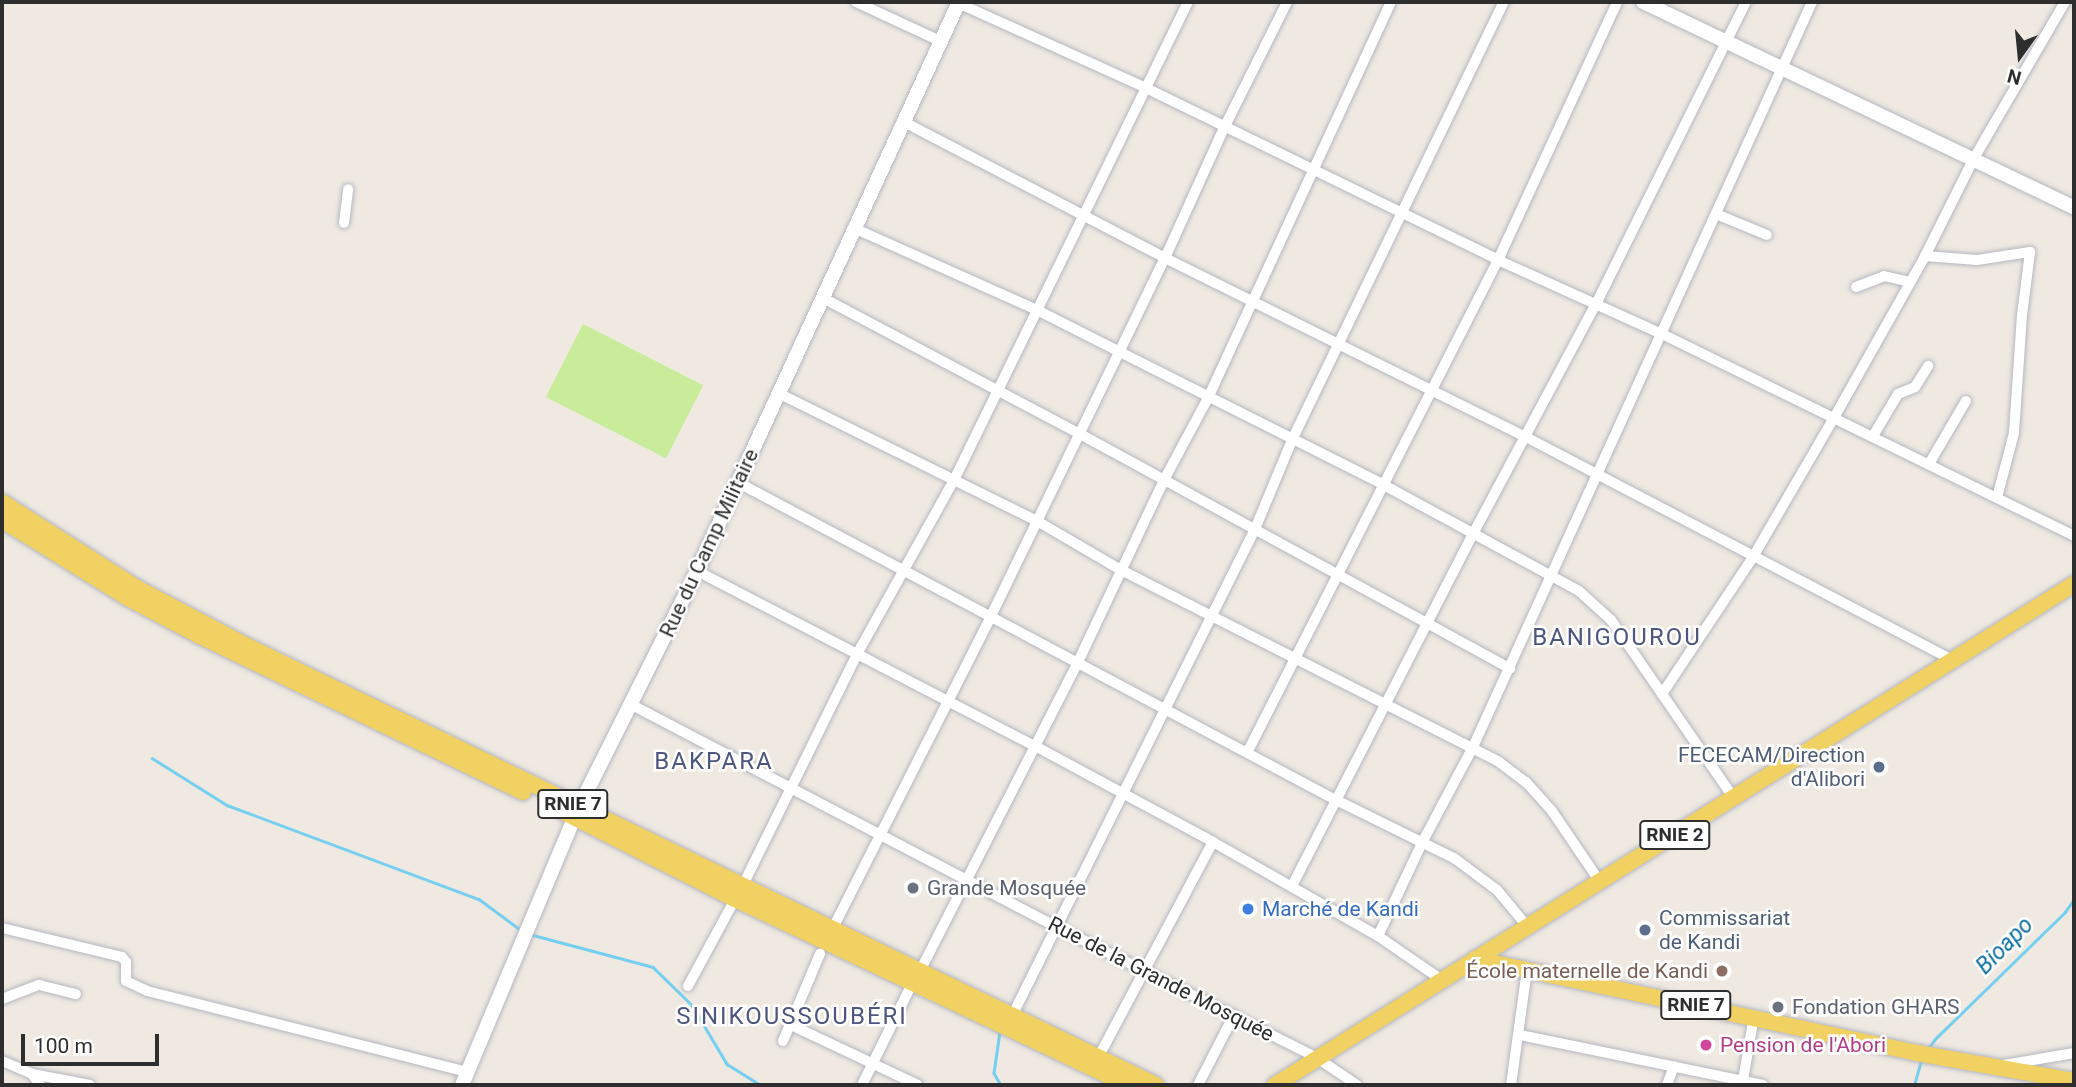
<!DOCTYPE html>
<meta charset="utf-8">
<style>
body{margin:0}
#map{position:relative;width:2076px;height:1087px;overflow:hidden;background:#efe9e1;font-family:Roboto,sans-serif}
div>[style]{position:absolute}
.pitch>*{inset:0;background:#c9ec9a;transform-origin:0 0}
.stream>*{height:2.5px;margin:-1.25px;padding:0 1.25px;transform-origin:1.25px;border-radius:1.25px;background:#75cff0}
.roads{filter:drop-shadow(0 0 2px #b4b7c1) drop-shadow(0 0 2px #b4b7c1)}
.street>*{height:10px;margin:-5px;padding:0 5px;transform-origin:5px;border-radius:5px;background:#fff}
.secondary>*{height:14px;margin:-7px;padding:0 7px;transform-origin:7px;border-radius:7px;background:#fff}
.primary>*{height:16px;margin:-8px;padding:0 8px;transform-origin:8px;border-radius:8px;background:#f2d163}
.dots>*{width:19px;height:19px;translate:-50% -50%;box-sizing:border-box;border:4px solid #fff;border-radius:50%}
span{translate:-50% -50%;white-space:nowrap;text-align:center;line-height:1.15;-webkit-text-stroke:5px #fff;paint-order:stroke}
.shield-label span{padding:2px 5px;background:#fff;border:2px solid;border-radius:5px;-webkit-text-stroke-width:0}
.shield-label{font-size:19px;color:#2e2e2e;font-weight:700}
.street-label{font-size:21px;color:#2e2e2e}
.service-label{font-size:21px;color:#4e5e75}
.right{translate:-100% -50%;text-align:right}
.left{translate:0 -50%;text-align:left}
.worship-label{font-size:21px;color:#5b616d}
.shop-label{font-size:21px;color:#366cbe}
.education-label{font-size:21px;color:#785e54}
.hotel-label{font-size:21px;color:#b23c85}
.water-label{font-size:23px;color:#0d6fa3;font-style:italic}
.quarter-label{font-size:24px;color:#4d5680;letter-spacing:2px}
.frame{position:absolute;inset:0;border:4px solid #2e2e2e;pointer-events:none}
.north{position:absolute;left:1985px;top:21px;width:70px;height:70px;-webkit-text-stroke:5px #fff;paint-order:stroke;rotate:195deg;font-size:19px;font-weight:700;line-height:28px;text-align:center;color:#2e2e2e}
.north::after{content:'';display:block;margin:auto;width:24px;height:32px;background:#2e2e2e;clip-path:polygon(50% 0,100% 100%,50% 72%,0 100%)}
.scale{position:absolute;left:21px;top:1034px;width:138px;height:32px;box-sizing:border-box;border:4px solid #2e2e2e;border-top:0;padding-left:9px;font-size:21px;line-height:24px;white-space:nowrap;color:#2e2e2e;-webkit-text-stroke:5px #fff;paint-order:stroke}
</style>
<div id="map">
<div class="pitch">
<div style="left:583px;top:324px;width:135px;height:82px;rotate:27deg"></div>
</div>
<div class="stream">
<div style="left:152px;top:758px;width:89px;rotate:32.1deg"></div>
<div style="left:227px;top:805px;width:269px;rotate:20.5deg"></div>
<div style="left:479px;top:899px;width:49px;rotate:36.6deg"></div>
<div style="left:533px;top:935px;width:124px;rotate:14.9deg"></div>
<div style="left:653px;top:967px;width:54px;rotate:44.3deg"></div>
<div style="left:692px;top:1005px;width:69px;rotate:59.3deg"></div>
<div style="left:727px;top:1064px;width:39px;rotate:32deg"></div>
<div style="left:1000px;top:1032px;width:41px;rotate:98.3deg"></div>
<div style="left:994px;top:1073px;width:14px;rotate:60deg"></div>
<div style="left:1928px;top:1049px;width:12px;rotate:-55deg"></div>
<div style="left:1935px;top:1039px;width:182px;rotate:-44.3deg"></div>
<div style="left:2065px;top:912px;width:16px;rotate:-55deg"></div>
<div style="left:1914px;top:1085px;width:26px;rotate:-74deg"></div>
</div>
<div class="roads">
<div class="street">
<div style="left:856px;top:2px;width:93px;rotate:24.9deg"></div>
<div style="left:958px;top:3px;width:206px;rotate:24.3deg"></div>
<div style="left:1146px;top:88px;width:392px;rotate:26deg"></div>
<div style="left:1498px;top:260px;width:180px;rotate:24.3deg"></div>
<div style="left:1662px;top:334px;width:459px;rotate:26.1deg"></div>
<div style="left:904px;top:122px;width:294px;rotate:27.5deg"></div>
<div style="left:1165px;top:258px;width:401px;rotate:26.4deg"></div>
<div style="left:1524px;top:436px;width:483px;rotate:27.6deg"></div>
<div style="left:1716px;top:214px;width:55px;rotate:22.4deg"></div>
<div style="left:344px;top:223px;width:34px;rotate:-83deg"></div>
<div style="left:856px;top:229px;width:196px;rotate:24.1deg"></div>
<div style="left:1035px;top:309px;width:93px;rotate:26.8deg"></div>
<div style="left:1118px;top:351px;width:296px;rotate:26.7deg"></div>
<div style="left:1382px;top:484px;width:224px;rotate:28.5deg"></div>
<div style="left:1579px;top:591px;width:43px;rotate:42.2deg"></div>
<div style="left:1611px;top:620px;width:216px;rotate:55.4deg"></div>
<div style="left:1925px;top:256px;width:52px;rotate:4.4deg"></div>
<div style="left:1977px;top:260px;width:54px;rotate:-8.6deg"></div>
<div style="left:2030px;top:252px;width:64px;rotate:97.2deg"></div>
<div style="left:2022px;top:315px;width:118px;rotate:93.9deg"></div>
<div style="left:2014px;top:433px;width:67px;rotate:104.7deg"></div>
<div style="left:1856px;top:287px;width:30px;rotate:-21deg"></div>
<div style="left:1884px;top:276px;width:26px;rotate:13deg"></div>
<div style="left:823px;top:298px;width:291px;rotate:27.9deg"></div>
<div style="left:1080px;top:434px;width:490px;rotate:28.6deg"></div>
<div style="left:778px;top:393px;width:289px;rotate:26.3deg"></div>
<div style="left:1037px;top:521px;width:97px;rotate:30.3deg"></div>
<div style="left:1121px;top:570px;width:424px;rotate:26.9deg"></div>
<div style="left:1499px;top:762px;width:34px;rotate:37deg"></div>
<div style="left:1526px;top:782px;width:39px;rotate:48deg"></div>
<div style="left:1552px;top:811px;width:86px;rotate:55.9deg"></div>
<div style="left:1873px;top:436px;width:49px;rotate:-59.2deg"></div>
<div style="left:1898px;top:394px;width:18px;rotate:-22deg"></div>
<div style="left:1915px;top:387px;width:25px;rotate:-58deg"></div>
<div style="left:1929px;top:464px;width:73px;rotate:-59.6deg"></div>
<div style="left:737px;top:482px;width:676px;rotate:27.97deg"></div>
<div style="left:1334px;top:799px;width:134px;rotate:26.2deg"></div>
<div style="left:1454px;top:858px;width:54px;rotate:36.7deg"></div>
<div style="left:1497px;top:890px;width:47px;rotate:50.2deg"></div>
<div style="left:697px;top:571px;width:381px;rotate:27.4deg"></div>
<div style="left:1035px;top:746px;width:202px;rotate:28.3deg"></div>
<div style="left:1213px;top:842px;width:190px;rotate:29.7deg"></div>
<div style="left:1378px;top:936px;width:78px;rotate:34.5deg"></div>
<div style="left:1662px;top:694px;width:164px;rotate:-56.4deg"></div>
<div style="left:1753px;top:557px;width:163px;rotate:-59.8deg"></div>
<div style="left:1835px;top:416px;width:184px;rotate:-60.6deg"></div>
<div style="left:1925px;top:256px;width:107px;rotate:-63.4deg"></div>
<div style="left:1973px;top:160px;width:183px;rotate:-59.8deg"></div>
<div style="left:632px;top:705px;width:477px;rotate:27.6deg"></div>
<div style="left:1055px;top:926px;width:293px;rotate:26.7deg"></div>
<div style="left:1317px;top:1058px;width:48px;rotate:34deg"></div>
<div style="left:1248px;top:751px;width:551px;rotate:-63.02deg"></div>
<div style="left:1498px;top:260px;width:284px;rotate:-65.2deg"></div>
<div style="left:744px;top:883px;width:253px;rotate:-63.7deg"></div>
<div style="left:856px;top:656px;width:201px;rotate:-60.9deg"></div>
<div style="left:954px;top:480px;width:532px;rotate:-63.92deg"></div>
<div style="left:1292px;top:886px;width:396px;rotate:-62.8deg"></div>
<div style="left:1473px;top:534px;width:261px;rotate:-61.9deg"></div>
<div style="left:1596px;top:304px;width:337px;rotate:-63.6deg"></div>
<div style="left:2px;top:928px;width:123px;rotate:13.6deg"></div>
<div style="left:122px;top:957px;width:6px;rotate:51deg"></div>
<div style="left:126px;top:962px;width:19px;rotate:90deg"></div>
<div style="left:126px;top:981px;width:23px;rotate:25deg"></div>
<div style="left:147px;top:991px;width:331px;rotate:14.2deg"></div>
<div style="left:833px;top:928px;width:350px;rotate:-63.1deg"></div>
<div style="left:991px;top:616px;width:398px;rotate:-64.1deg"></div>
<div style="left:1165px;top:258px;width:145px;rotate:-65.6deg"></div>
<div style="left:1225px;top:126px;width:139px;rotate:-63.4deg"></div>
<div style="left:1378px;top:936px;width:105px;rotate:-64.7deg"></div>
<div style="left:1423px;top:841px;width:106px;rotate:-62deg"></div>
<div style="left:1473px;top:747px;width:819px;rotate:-65.53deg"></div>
<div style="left:920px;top:971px;width:347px;rotate:-62.9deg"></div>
<div style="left:1078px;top:662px;width:201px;rotate:-64.7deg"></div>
<div style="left:1164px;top:480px;width:93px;rotate:-61.8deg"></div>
<div style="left:1208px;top:398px;width:436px;rotate:-65.2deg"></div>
<div style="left:688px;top:986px;width:99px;rotate:-61.6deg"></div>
<div style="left:2px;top:999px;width:40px;rotate:-21deg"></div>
<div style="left:39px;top:985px;width:38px;rotate:14deg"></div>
<div style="left:1012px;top:1016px;width:544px;rotate:-63.48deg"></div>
<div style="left:1255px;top:529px;width:96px;rotate:-67.4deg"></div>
<div style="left:1292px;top:440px;width:487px;rotate:-64.2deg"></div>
<div style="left:791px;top:1025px;width:140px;rotate:25.3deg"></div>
<div style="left:1520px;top:1035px;width:248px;rotate:11.6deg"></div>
<div style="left:783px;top:1041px;width:95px;rotate:-67deg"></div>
<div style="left:1099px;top:1056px;width:242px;rotate:-62deg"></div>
<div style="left:2px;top:1061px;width:33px;rotate:23deg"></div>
<div style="left:32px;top:1074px;width:14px;rotate:54deg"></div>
<div style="left:2004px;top:1065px;width:71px;rotate:-9.7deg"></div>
<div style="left:32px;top:1074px;width:59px;rotate:10.7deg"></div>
<div style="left:1743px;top:1080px;width:65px;rotate:-80.2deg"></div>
<div style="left:862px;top:1085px;width:113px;rotate:-63.7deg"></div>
<div style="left:1198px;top:1085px;width:79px;rotate:-62.8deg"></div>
<div style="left:1511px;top:1085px;width:116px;rotate:-82.1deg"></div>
<div style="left:1667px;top:1085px;width:20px;rotate:-70deg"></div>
</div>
<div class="secondary">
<div style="left:1643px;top:2px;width:478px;rotate:25.5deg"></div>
<div style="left:462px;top:1085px;width:302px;rotate:-67.2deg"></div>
<div style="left:579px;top:807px;width:264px;rotate:-63.4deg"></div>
<div style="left:697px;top:571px;width:626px;rotate:-65.28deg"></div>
</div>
<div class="primary">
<div style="left:2px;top:502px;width:160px;rotate:32.5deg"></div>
<div style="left:137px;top:588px;width:127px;rotate:27.8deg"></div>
<div style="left:249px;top:647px;width:1007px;rotate:25.78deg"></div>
<div style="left:2px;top:520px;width:148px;rotate:31.8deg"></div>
<div style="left:128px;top:598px;width:79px;rotate:27.9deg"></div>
<div style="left:198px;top:635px;width:361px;rotate:25.8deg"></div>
<div style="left:562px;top:811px;width:194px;rotate:27deg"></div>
<div style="left:735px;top:899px;width:435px;rotate:25.3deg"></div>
<div style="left:1475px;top:959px;width:452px;rotate:12deg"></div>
<div style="left:1917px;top:1053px;width:159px;rotate:10.1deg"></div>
<div style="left:1275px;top:1085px;width:943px;rotate:-32.09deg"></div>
</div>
</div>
<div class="dots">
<div style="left:1879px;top:767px;background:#5c6f8a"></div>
<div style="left:913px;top:888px;background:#6b7280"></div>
<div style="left:1248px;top:909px;background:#3f7fe0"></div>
<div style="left:1645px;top:930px;background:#5c6f8a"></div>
<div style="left:1722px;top:971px;background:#8d6e63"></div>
<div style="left:1778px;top:1007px;background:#6b7280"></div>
<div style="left:1706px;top:1045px;background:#d1479c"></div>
</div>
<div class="shield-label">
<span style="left:573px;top:804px">RNIE 7</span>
<span style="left:1675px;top:835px">RNIE 2</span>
<span style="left:1696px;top:1005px">RNIE 7</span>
</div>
<div class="street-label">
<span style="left:709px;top:543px;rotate:-65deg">Rue du Camp Militaire</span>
<span style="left:1161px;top:979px;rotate:27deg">Rue de la Grande Mosquée</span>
</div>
<div class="service-label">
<span class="right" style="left:1865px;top:767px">FECECAM/Direction<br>d'Alibori</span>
<span class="left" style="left:1659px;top:930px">Commissariat<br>de Kandi</span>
</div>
<div class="worship-label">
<span class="left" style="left:927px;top:888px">Grande Mosquée</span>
<span class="left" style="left:1792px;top:1007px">Fondation GHARS</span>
</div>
<div class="shop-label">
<span class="left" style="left:1262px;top:909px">Marché de Kandi</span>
</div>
<div class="education-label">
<span class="right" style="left:1708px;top:971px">École maternelle de Kandi</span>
</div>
<div class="hotel-label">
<span class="left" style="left:1720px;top:1045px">Pension de l'Abori</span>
</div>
<div class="water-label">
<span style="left:2005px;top:946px;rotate:-45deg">Bioapo</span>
</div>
<div class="quarter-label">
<span style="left:1617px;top:638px">BANIGOUROU</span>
<span style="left:714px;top:762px">BAKPARA</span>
<span style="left:792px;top:1017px">SINIKOUSSOUBÉRI</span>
</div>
<div class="frame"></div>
<div class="north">N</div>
<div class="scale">100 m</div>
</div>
